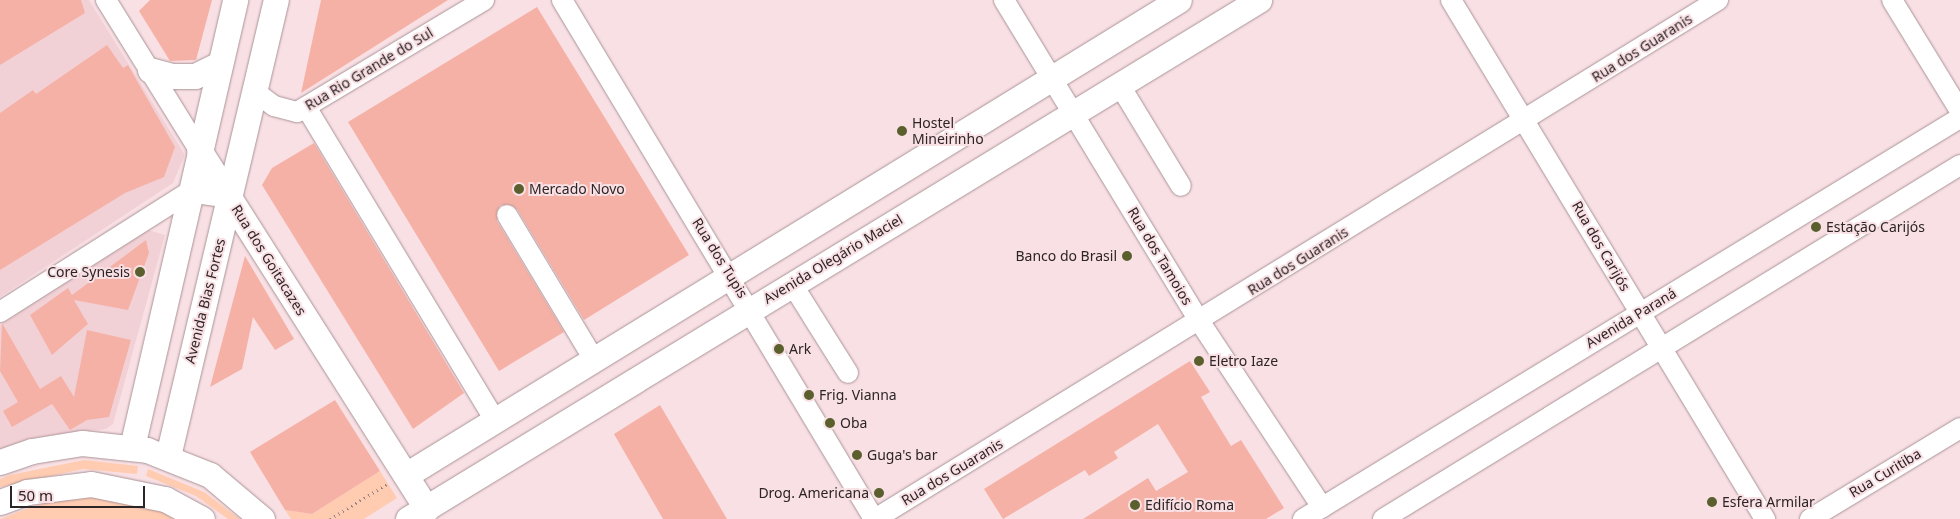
<!DOCTYPE html>
<meta charset="utf-8">
<style>
body{margin:0}
#map{position:relative;width:1960px;height:519px;overflow:hidden;background:#f8e0e4;font-family:"Noto Sans",sans-serif}
div>[style]{position:absolute}
.built>*{inset:0;background:#f2d1d6}
.green>*{inset:0;background:#ffccb1}
.building>*{inset:0;background:#f6b1a6}
.path>*{height:3px;margin-top:-1.5px;transform-origin:0;background:repeating-linear-gradient(90deg,#968588 0 1px,transparent 0 5px)}
.roads{filter:drop-shadow(0 0 1px #aa9397) drop-shadow(0 0 1px #aa9397)}
.minor>*{height:20px;margin:-10px;padding:0 10px;transform-origin:10px;border-radius:10px;background:#fff}
.major>*{height:25px;margin:-12.5px;padding:0 12.5px;transform-origin:12.5px;border-radius:12.5px;background:#fff}
.dots>*{width:14px;height:14px;translate:-50% -50%;box-sizing:border-box;border:2px solid #f8e0e4;border-radius:50%}
span{translate:-50% -50%;white-space:nowrap;text-align:center;line-height:1.15;-webkit-text-stroke:4px #f8e0e4;paint-order:stroke}
.street-label{font-size:14px;color:#2d2425}
.poi-label{font-size:14px;color:#2d2425}
.left{translate:0 -50%;text-align:left}
.right{translate:-100% -50%;text-align:right}
.scale{position:absolute;left:10px;top:486px;width:135px;height:22px;box-sizing:border-box;border:2px solid #2d2425;border-top:0;padding-left:6px;font-size:15px;line-height:18px;white-space:nowrap;color:#2d2425;-webkit-text-stroke:4px #f8e0e4;paint-order:stroke}
</style>
<div id="map">
<div class="built">
<div style="clip-path:polygon(0 0,89px 0,185px 155px,173px 183px,0 297px)"></div>
<div style="clip-path:polygon(148px 230px,165px 235px,113px 424px,106px 429px,38px 437px,0 451px,0 325px)"></div>
</div>
<div class="green">
<div style="clip-path:polygon(84px 460px,138px 466px,137px 474px,83px 469px,0 487px,0 479px,10px 475px)"></div>
<div style="clip-path:polygon(148px 469px,204px 492px,240px 519px,228px 519px,196px 496px,146px 476px)"></div>
<div style="clip-path:polygon(380px 471px,397px 498px,364px 519px,291px 519px,285px 510px,312px 514px)"></div>
<div style="clip-path:polygon(94px 496px,140px 503px,177px 519px,0 519px,48px 501px)"></div>
</div>
<div class="building">
<div style="clip-path:polygon(0 0,81px 0,85px 13px,0 65px)"></div>
<div style="clip-path:polygon(150px 0,212px 0,196px 60px,170px 61px,139px 11px)"></div>
<div style="clip-path:polygon(321px 0,448px 0,301px 93px)"></div>
<div style="clip-path:polygon(537px 7px,689px 255px,584px 320px,517px 209px,500px 205px,497px 221px,564px 332px,499px 371px,348px 122px)"></div>
<div style="clip-path:polygon(107px 45px,123px 68px,128px 65px,175px 147px,164px 177px,125px 193px,0 270px,0 113px,33px 90px,36px 94px)"></div>
<div style="clip-path:polygon(314px 143px,464px 393px,413px 429px,262px 185px,272px 168px)"></div>
<div style="clip-path:polygon(146px 240px,149px 253px,128px 310px,74px 300px,88px 324px,52px 355px,30px 315px,68px 288px,72px 295px)"></div>
<div style="clip-path:polygon(245px 256px,294px 339px,275px 350px,253px 317px,242px 369px,210px 387px)"></div>
<div style="clip-path:polygon(2px 323px,40px 389px,61px 376px,74px 397px,87px 330px,131px 340px,109px 417px,87px 420px,70px 430px,52px 404px,12px 427px,3px 411px,18px 402px,0 371px)"></div>
<div style="clip-path:polygon(1190px 361px,1210px 392px,1201px 397px,1231px 446px,1241px 440px,1284px 508px,1266px 519px,1083px 519px,1148px 478px,1156px 491px,1188px 472px,1158px 424px,1114px 452px,1118px 458px,1089px 476px,1085px 470px,1003px 519px,984px 489px)"></div>
<div style="clip-path:polygon(335px 400px,380px 471px,312px 514px,285px 510px,250px 452px)"></div>
<div style="clip-path:polygon(660px 405px,727px 519px,663px 519px,614px 434px)"></div>
</div>
<div class="path">
<div style="left:330px;top:519px;width:67px;rotate:-31.6deg"></div>
</div>
<div class="roads">
<div class="minor">
<div style="left:106px;top:0;width:176px;rotate:58.2deg"></div>
<div style="left:562px;top:0;width:606px;rotate:58.99deg"></div>
<div style="left:1004px;top:0;width:377px;rotate:58.7deg"></div>
<div style="left:1200px;top:322px;width:222px;rotate:56.6deg"></div>
<div style="left:1451px;top:0;width:607px;rotate:58.83deg"></div>
<div style="left:1892px;top:0;width:130px;rotate:58.5deg"></div>
<div style="left:1119px;top:84px;width:119px;rotate:58.7deg"></div>
<div style="left:254px;top:91px;width:25px;rotate:37deg"></div>
<div style="left:274px;top:106px;width:24px;rotate:15deg"></div>
<div style="left:297px;top:112px;width:218px;rotate:-30.9deg"></div>
<div style="left:306px;top:107px;width:364px;rotate:58.9deg"></div>
<div style="left:507px;top:215px;width:167px;rotate:59deg"></div>
<div style="left:792px;top:284px;width:105px;rotate:57.8deg"></div>
<div style="left:0;top:312px;width:224px;rotate:-32.4deg"></div>
<div style="left:189px;top:192px;width:40px;rotate:8.5deg"></div>
<div style="left:875px;top:519px;width:990px;rotate:-31.62deg"></div>
<div style="left:1303px;top:519px;width:770px;rotate:-31.4deg"></div>
<div style="left:1383px;top:519px;width:677px;rotate:-31.53deg"></div>
<div style="left:1810px;top:519px;width:175px;rotate:-31.2deg"></div>
</div>
<div class="major">
<div style="left:150px;top:70px;width:23px;rotate:15deg"></div>
<div style="left:172px;top:76px;width:23px"></div>
<div style="left:195px;top:76px;width:25px;rotate:-26deg"></div>
<div style="left:199px;top:150px;width:425px;rotate:57.6deg"></div>
<div style="left:132px;top:447px;width:459px;rotate:-77deg"></div>
<div style="left:168px;top:456px;width:469px;rotate:-76.7deg"></div>
<div style="left:0;top:462px;width:34px;rotate:-19deg"></div>
<div style="left:32px;top:451px;width:51px;rotate:-9.1deg"></div>
<div style="left:82px;top:443px;width:65px;rotate:6.1deg"></div>
<div style="left:147px;top:450px;width:68px;rotate:21.6deg"></div>
<div style="left:210px;top:475px;width:68px;rotate:40.2deg"></div>
<div style="left:406px;top:475px;width:907px;rotate:-31.57deg"></div>
<div style="left:0;top:502px;width:29px;rotate:-20deg"></div>
<div style="left:27px;top:492px;width:64px;rotate:-7.1deg"></div>
<div style="left:91px;top:484px;width:76px;rotate:11.5deg"></div>
<div style="left:165px;top:499px;width:42px;rotate:28.4deg"></div>
<div style="left:408px;top:519px;width:997px;rotate:-31.38deg"></div>
</div>
</div>
<div class="dots">
<div style="left:902px;top:131px;background:#5a5f2d"></div>
<div style="left:519px;top:189px;background:#5a5f2d"></div>
<div style="left:1816px;top:227px;background:#5a5f2d"></div>
<div style="left:1127px;top:256px;background:#5a5f2d"></div>
<div style="left:140px;top:272px;background:#5a5f2d"></div>
<div style="left:779px;top:349px;background:#5a5f2d"></div>
<div style="left:1199px;top:361px;background:#5a5f2d"></div>
<div style="left:809px;top:395px;background:#5a5f2d"></div>
<div style="left:830px;top:423px;background:#5a5f2d"></div>
<div style="left:857px;top:455px;background:#5a5f2d"></div>
<div style="left:879px;top:493px;background:#5a5f2d"></div>
<div style="left:1712px;top:502px;background:#5a5f2d"></div>
<div style="left:1135px;top:505px;background:#5a5f2d"></div>
</div>
<div class="street-label">
<span style="left:1642px;top:48px;rotate:-32deg">Rua dos Guaranis</span>
<span style="left:369px;top:69px;rotate:-31deg">Rua Rio Grande do Sul</span>
<span style="left:1601px;top:246px;rotate:60deg">Rua dos Carijós</span>
<span style="left:1160px;top:256px;rotate:59deg">Rua dos Tamoios</span>
<span style="left:720px;top:258px;rotate:58deg">Rua dos Tupis</span>
<span style="left:833px;top:259px;rotate:-31deg">Avenida Olegário Maciel</span>
<span style="left:269px;top:260px;rotate:58deg">Rua dos Goitacazes</span>
<span style="left:1298px;top:261px;rotate:-32deg">Rua dos Guaranis</span>
<span style="left:205px;top:301px;rotate:-76deg">Avenida Bias Fortes</span>
<span style="left:1631px;top:318px;rotate:-31deg">Avenida Paraná</span>
<span style="left:952px;top:472px;rotate:-31deg">Rua dos Guaranis</span>
<span style="left:1885px;top:473px;rotate:-31deg">Rua Curitiba</span>
</div>
<div class="poi-label">
<span class="left" style="left:912px;top:131px">Hostel<br>Mineirinho</span>
<span class="left" style="left:529px;top:189px">Mercado Novo</span>
<span class="left" style="left:1826px;top:227px">Estação Carijós</span>
<span class="right" style="left:1117px;top:256px">Banco do Brasil</span>
<span class="right" style="left:130px;top:272px">Core Synesis</span>
<span class="left" style="left:789px;top:349px">Ark</span>
<span class="left" style="left:1209px;top:361px">Eletro Iaze</span>
<span class="left" style="left:819px;top:395px">Frig. Vianna</span>
<span class="left" style="left:840px;top:423px">Oba</span>
<span class="left" style="left:867px;top:455px">Guga's bar</span>
<span class="right" style="left:869px;top:493px">Drog. Americana</span>
<span class="left" style="left:1722px;top:502px">Esfera Armilar</span>
<span class="left" style="left:1145px;top:505px">Edifício Roma</span>
</div>
<div class="scale">50 m</div>
</div>
